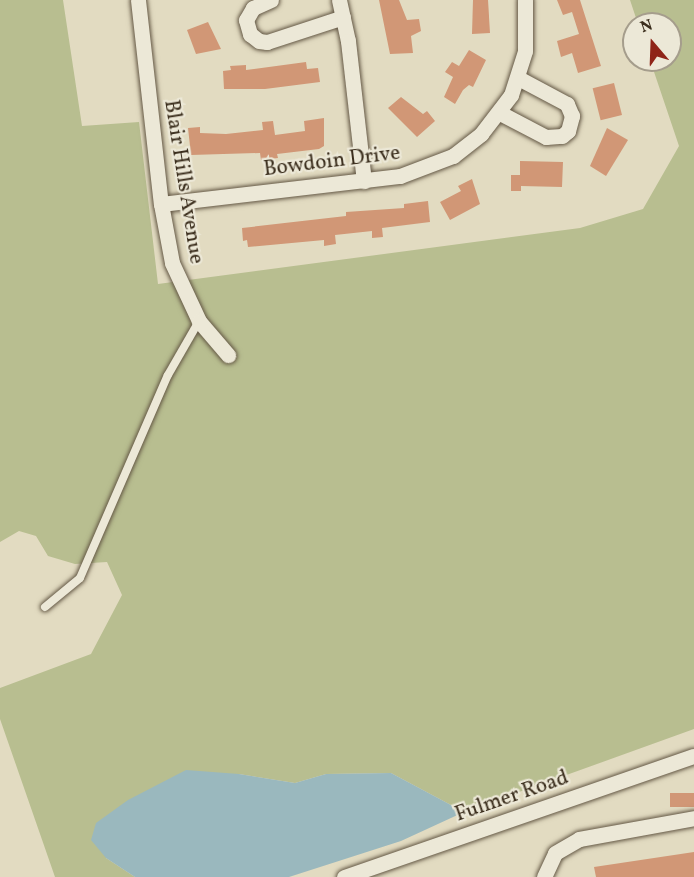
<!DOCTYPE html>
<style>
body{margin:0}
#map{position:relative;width:694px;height:877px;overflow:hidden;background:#e2dbc1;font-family:Vollkorn,serif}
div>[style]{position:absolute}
.green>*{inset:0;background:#b8be90}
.water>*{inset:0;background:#9ab8be}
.building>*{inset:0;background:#d19776;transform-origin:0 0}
.roads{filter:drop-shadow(0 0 2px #645845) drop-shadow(0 0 2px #645845)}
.service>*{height:8px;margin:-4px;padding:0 4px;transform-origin:4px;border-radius:4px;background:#ece8d7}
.minor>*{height:15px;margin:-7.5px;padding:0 7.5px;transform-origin:7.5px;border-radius:7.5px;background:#ece8d7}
span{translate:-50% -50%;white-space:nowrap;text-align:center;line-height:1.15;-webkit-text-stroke:4.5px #ece8d7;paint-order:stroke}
.street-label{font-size:21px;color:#3a2d1c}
.north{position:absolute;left:622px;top:12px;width:60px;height:60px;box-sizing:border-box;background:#ece8d7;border:2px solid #a59d8c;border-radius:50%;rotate:341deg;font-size:16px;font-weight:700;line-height:24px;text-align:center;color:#3a2d1c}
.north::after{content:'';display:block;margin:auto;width:21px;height:27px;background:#8f2418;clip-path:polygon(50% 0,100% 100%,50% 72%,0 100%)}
</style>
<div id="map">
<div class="green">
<div style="clip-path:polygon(0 0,63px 0,82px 126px,139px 122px,158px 284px,580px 228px,643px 209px,679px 146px,650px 60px,670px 60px,670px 24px,638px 24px,630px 0,694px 0,694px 729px,464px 812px,391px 773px,326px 774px,295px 783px,239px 774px,106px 858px,135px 877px,55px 877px,0 719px,0 688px,91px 654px,122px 595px,107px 562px,75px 564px,48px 556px,36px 536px,19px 531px,0 542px)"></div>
</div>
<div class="water">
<div style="clip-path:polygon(186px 770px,239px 774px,295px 783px,326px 774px,391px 773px,464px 812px,401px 841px,289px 877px,135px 877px,106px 858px,91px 840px,96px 823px,128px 800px)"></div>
</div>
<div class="building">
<div style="clip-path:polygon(379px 0,399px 0,407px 20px,419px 19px,421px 31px,411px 36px,413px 53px,390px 54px)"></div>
<div style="clip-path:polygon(473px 0,488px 0,490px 33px,472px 34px)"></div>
<div style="clip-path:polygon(557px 0,580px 0,601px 66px,578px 73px,572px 53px,561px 57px,557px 41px,579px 34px,572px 12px,563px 15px)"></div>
<div style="clip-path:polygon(208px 22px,221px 49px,196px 54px,187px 30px)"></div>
<div style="clip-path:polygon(469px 50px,486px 60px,473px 87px,469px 85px,463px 90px,455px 104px,444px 97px,453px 77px,445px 72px,452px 62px,459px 66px)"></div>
<div style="clip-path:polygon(306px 62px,307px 69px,318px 68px,320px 82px,265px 89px,224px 89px,223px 71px,231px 70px,230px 66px,246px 65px,246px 70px)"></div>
<div style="left:614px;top:83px;width:33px;height:22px;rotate:76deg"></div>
<div style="clip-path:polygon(401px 97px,423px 114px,427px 111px,435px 121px,417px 137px,388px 108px)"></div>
<div style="clip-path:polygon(324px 118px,324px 146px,319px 149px,277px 154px,278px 158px,261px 160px,260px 153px,191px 155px,188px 128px,200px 127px,200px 133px,226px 134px,263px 130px,262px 122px,273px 121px,275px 135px,305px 131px,304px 121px)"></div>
<div style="clip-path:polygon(607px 128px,628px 140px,606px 176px,590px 166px)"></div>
<div style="clip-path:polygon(520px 161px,563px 162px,562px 187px,521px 186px,521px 191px,511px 191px,511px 175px,520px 175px)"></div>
<div style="clip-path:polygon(472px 179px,480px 204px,450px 220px,440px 202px,461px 191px,458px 186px)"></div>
<div style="clip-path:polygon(428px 201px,430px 222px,382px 228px,383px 237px,372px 238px,372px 231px,335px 235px,336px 244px,324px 246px,324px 240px,248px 247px,247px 240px,243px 241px,242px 228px,346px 216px,346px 212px,404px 208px,404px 204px)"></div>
<div style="left:694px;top:793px;width:14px;height:24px;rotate:90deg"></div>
<div style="clip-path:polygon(694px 852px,694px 877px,596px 877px,594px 867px)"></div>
</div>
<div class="roads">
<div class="service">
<div style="left:45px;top:607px;width:45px;rotate:-39.6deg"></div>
<div style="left:80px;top:578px;width:221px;rotate:-66.6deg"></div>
<div style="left:168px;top:375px;width:62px;rotate:-60.1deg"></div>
</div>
<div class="minor">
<div style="left:138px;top:0;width:205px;rotate:83.6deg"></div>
<div style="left:161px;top:204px;width:60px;rotate:79.4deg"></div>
<div style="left:172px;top:263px;width:64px;rotate:65deg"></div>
<div style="left:199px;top:321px;width:45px;rotate:49.5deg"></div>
<div style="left:271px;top:0;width:20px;rotate:156deg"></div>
<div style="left:253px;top:8px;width:14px;rotate:120deg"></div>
<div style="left:246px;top:20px;width:15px;rotate:74deg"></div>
<div style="left:250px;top:34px;width:11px;rotate:38deg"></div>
<div style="left:259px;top:41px;width:8px;rotate:7deg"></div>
<div style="left:267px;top:42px;width:80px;rotate:-18.2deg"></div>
<div style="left:339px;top:0;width:42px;rotate:77.6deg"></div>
<div style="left:348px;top:41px;width:141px;rotate:83.5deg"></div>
<div style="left:500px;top:113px;width:52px;rotate:27.6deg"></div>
<div style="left:546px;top:137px;width:16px;rotate:-4deg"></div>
<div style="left:562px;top:136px;width:8px;rotate:-40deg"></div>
<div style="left:568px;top:131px;width:16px;rotate:-75deg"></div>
<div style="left:572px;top:116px;width:13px;rotate:-113deg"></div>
<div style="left:567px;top:104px;width:55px;rotate:-152deg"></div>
<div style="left:161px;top:204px;width:241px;rotate:-6.7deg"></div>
<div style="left:400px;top:176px;width:57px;rotate:-20.7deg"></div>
<div style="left:453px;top:156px;width:36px;rotate:-38deg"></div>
<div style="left:481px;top:134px;width:49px;rotate:-52.4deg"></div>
<div style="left:511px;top:95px;width:46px;rotate:-72.3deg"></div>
<div style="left:525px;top:51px;width:51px;rotate:-90deg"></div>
<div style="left:344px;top:877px;width:370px;rotate:-19.1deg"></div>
<div style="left:544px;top:877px;width:26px;rotate:-65deg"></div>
<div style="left:555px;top:853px;width:28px;rotate:-30deg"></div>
<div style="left:579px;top:839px;width:117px;rotate:-10.3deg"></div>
</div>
</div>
<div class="street-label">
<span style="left:332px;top:162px;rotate:-7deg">Bowdoin Drive</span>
<span style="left:183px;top:182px;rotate:81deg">Blair Hills Avenue</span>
<span style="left:512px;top:797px;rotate:-19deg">Fulmer Road</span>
</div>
<div class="north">N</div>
</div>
